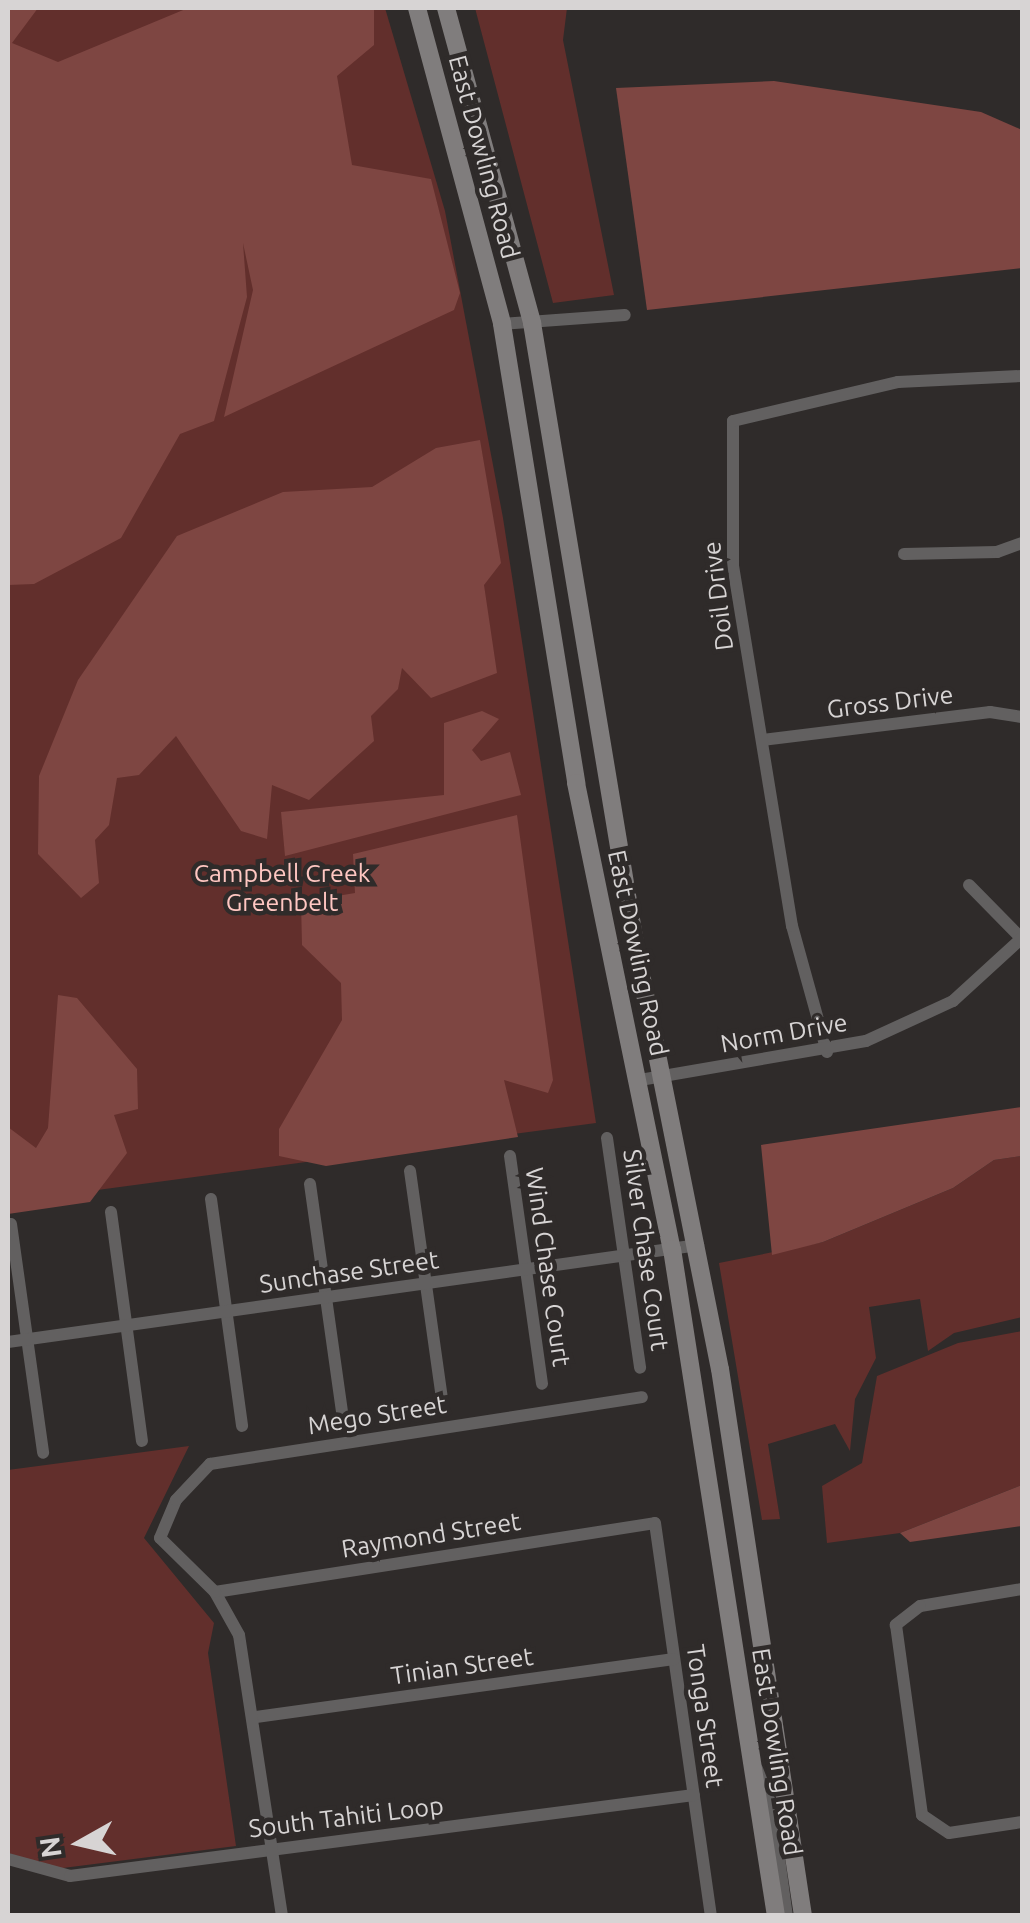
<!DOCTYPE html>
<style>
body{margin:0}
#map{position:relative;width:1030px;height:1923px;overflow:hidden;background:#2f2b2a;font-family:Ubuntu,sans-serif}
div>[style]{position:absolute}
.green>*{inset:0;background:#622f2c}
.forest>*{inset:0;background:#7e4642}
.minor>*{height:12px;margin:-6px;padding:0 6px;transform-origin:6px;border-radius:6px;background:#626060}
.secondary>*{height:18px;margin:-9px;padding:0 9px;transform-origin:9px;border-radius:9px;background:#807d7d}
span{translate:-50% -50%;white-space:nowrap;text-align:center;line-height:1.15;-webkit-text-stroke:9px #2f2b2a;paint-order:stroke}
.street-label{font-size:25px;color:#d7d4d4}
.park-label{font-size:25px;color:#ffc7c2}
.frame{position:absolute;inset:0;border:10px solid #d7d4d4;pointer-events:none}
.north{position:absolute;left:30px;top:1793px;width:100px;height:100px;-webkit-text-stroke:8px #2f2b2a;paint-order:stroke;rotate:262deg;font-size:28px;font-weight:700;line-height:40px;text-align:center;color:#d7d4d4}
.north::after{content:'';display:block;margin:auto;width:35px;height:45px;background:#d7d4d4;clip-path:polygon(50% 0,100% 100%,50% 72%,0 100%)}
</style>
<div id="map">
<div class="green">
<div style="clip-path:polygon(8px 8px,385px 8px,445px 211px,503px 518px,596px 1123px,8px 1202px)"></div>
<div style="clip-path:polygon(475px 8px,567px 8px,563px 40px,614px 295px,553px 303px)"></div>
<div style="clip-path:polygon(1022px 1156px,1022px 1317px,954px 1333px,928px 1351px,920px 1299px,869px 1307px,876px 1358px,855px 1399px,850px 1451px,835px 1424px,768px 1444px,780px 1519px,762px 1520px,719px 1263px,823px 1242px,953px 1188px,994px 1160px)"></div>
<div style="clip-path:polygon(1022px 1331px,1022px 1485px,900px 1533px,827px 1543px,822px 1486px,862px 1463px,877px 1376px,958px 1343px)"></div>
<div style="clip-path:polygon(189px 1446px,144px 1538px,214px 1623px,208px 1653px,236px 1846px,55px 1869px,8px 1853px,8px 1470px)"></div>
</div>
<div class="forest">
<div style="clip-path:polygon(8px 8px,38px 8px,12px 43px,58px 62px,188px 8px,374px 8px,374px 45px,337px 76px,352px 165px,431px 179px,460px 293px,454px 310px,224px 417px,253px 290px,243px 243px,247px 297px,214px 421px,180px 434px,121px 538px,34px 584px,8px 585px)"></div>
<div style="clip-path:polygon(774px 81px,981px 112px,1022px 130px,1022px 268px,647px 310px,616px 88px)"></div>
<div style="clip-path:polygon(480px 440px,501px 563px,484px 585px,497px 673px,431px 698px,402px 668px,398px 689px,371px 716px,374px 741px,309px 800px,272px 785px,267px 839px,241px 831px,176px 736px,139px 775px,117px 778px,109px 825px,95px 840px,99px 883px,81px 898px,38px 854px,39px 776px,78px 680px,177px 536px,283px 492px,372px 487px,436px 448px)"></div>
<div style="clip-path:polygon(482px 711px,499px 719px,472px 750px,481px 761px,510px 752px,521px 795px,285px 856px,281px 812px,444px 795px,444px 723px)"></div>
<div style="clip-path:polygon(517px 815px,553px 1080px,548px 1093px,504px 1080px,518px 1137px,326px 1166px,279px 1156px,279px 1129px,342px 1020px,341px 983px,302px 945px,301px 902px,355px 893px,353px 854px)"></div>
<div style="clip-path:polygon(58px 995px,77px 998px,137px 1069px,138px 1109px,114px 1115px,127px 1153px,90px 1202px,8px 1214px,8px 1127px,36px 1148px,48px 1128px)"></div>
<div style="clip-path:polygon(1022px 1107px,1022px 1156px,994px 1160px,953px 1188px,823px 1242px,772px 1255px,761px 1145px)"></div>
<div style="clip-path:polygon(1022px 1485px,1022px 1526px,910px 1542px,900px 1533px)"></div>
</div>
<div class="minor">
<div style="left:502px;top:324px;width:123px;rotate:-4.2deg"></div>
<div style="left:904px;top:554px;width:93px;rotate:-1.2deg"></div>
<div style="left:997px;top:552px;width:27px;rotate:-20deg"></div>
<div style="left:762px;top:740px;width:230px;rotate:-7deg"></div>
<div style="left:990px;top:712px;width:32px;rotate:9deg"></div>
<div style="left:969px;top:885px;width:76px;rotate:45.5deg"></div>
<div style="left:827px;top:1052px;width:131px;rotate:-105.5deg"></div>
<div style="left:792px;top:926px;width:364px;rotate:-99.3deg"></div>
<div style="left:733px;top:567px;width:146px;rotate:-90deg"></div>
<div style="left:733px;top:421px;width:170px;rotate:-13.3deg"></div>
<div style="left:898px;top:382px;width:124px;rotate:-2.8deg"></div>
<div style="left:640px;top:1080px;width:229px;rotate:-9.8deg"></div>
<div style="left:866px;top:1041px;width:96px;rotate:-24.7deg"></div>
<div style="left:953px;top:1001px;width:93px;rotate:-42.4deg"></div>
<div style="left:607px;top:1138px;width:232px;rotate:81.8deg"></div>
<div style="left:510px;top:1156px;width:230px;rotate:82deg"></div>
<div style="left:410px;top:1171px;width:229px;rotate:82deg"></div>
<div style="left:310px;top:1184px;width:230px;rotate:82deg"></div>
<div style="left:211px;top:1199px;width:229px;rotate:82.2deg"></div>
<div style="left:111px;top:1212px;width:231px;rotate:82.3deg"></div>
<div style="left:11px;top:1224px;width:231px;rotate:82deg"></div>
<div style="left:8px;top:1342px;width:697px;rotate:-8deg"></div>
<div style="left:1022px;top:1589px;width:103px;rotate:170.5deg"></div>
<div style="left:920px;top:1606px;width:31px;rotate:142deg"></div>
<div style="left:896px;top:1625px;width:192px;rotate:82.2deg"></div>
<div style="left:922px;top:1815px;width:32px;rotate:34deg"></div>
<div style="left:949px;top:1833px;width:74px;rotate:-8.6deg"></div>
<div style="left:215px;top:1592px;width:445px;rotate:-8.9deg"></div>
<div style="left:655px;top:1523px;width:397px;rotate:81.9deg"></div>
<div style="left:256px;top:1717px;width:422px;rotate:-7.9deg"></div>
<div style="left:757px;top:1769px;width:41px;rotate:68.5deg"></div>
<div style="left:772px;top:1807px;width:110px;rotate:82.2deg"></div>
<div style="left:8px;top:1859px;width:64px;rotate:15.3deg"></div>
<div style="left:70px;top:1876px;width:629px;rotate:-7.4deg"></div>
<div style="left:282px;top:1916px;width:284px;rotate:-98.7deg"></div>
<div style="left:239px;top:1635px;width:49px;rotate:-119.2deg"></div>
<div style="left:215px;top:1592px;width:77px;rotate:-135.5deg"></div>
<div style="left:160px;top:1538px;width:41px;rotate:-67.2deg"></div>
<div style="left:176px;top:1500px;width:50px;rotate:-46.6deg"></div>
<div style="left:210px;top:1464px;width:437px;rotate:-8.8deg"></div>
</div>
<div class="secondary">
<div style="left:417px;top:8px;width:327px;rotate:74.9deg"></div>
<div style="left:502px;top:324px;width:465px;rotate:80.8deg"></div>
<div style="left:576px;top:783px;width:476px;rotate:78.4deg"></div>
<div style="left:672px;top:1249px;width:675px;rotate:81.14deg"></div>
<div style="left:446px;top:8px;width:327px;rotate:74.7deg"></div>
<div style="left:532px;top:323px;width:635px;rotate:80.57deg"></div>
<div style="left:636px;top:949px;width:428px;rotate:78.7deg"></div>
<div style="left:720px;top:1369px;width:553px;rotate:81.37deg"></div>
</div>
<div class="street-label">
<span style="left:484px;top:157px;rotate:75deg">East Dowling Road</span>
<span style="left:718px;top:596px;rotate:-97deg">Doil Drive</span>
<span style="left:890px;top:702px;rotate:-7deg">Gross Drive</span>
<span style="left:638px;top:953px;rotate:78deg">East Dowling Road</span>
<span style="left:784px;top:1033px;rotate:-10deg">Norm Drive</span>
<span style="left:646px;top:1250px;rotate:82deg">Silver Chase Court</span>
<span style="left:548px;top:1267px;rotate:82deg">Wind Chase Court</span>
<span style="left:349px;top:1272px;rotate:-8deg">Sunchase Street</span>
<span style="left:377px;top:1415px;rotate:-9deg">Mego Street</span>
<span style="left:431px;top:1535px;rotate:-9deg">Raymond Street</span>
<span style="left:462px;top:1666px;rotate:-8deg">Tinian Street</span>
<span style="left:705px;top:1716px;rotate:82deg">Tonga Street</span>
<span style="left:777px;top:1752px;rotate:81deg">East Dowling Road</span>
<span style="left:346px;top:1817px;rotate:-7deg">South Tahiti Loop</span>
</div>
<div class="park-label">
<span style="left:282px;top:888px">Campbell Creek<br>Greenbelt</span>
</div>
<div class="frame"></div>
<div class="north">N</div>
</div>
